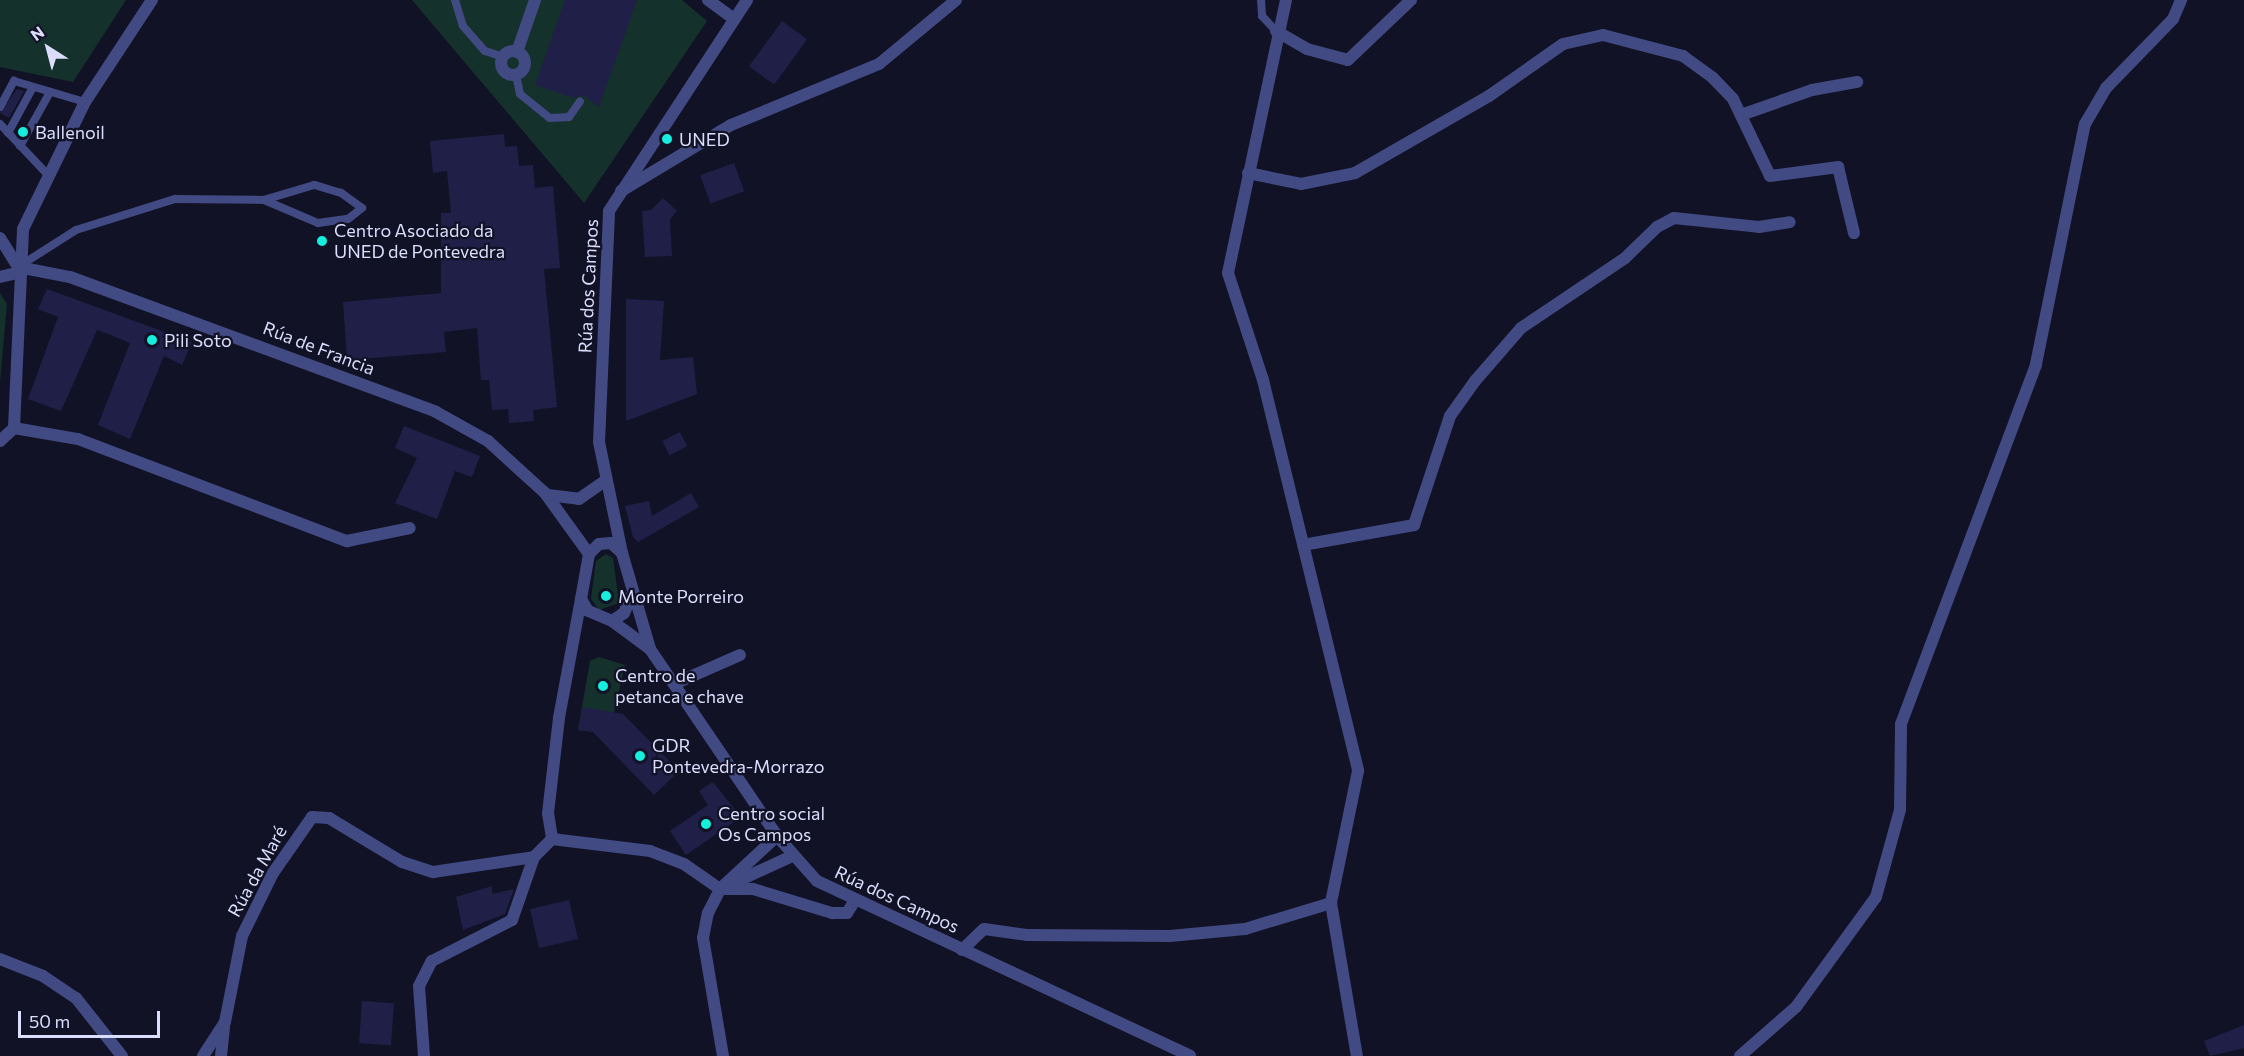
<!DOCTYPE html>
<meta charset="utf-8">
<style>
body{margin:0}
#map{position:relative;width:2244px;height:1056px;overflow:hidden;background:#121227;font-family:Commissioner,sans-serif}
div>[style]{position:absolute}
.green>*{inset:0;background:#15312b}
.building>*{inset:0;background:#201f47;transform-origin:0 0}
.service>*{height:8px;margin:-4px;padding:0 4px;transform-origin:4px;border-radius:4px;background:#414a82}
.pedestrian>*{height:12px;margin:-6px;padding:0 6px;transform-origin:6px;border-radius:6px;background:#414a82}
.minor>*{height:12px;margin:-6px;padding:0 6px;transform-origin:6px;border-radius:6px;background:#414a82}
.minor>.ring{margin:-6px;padding:0;box-sizing:content-box;background:none;border:12px solid #414a82;border-radius:50%}
.tertiary>*{height:12px;margin:-6px;padding:0 6px;transform-origin:6px;border-radius:6px;background:#414a82}
.dots>*{width:16px;height:16px;translate:-50% -50%;box-sizing:border-box;border:3px solid #121227;border-radius:50%}
span{translate:-50% -50%;white-space:nowrap;text-align:center;line-height:1.15;-webkit-text-stroke:4.5px #121227;paint-order:stroke}
.poi-label{font-size:18px;color:#dbddfc}
.left{translate:0 -50%;text-align:left}
.street-label{font-size:18px;color:#dbddfc}
.north{position:absolute;left:18px;top:18px;width:60px;height:60px;-webkit-text-stroke:4px #121227;paint-order:stroke;rotate:324deg;font-size:16px;font-weight:700;line-height:24px;text-align:center;color:#dbddfc}
.north::after{content:'';display:block;margin:auto;width:21px;height:27px;background:#dbddfc;clip-path:polygon(50% 0,100% 100%,50% 72%,0 100%)}
.scale{position:absolute;left:18px;top:1011px;width:142px;height:27px;box-sizing:border-box;border:3px solid #dbddfc;border-top:0;padding-left:8px;font-size:18px;line-height:21px;white-space:nowrap;color:#dbddfc;-webkit-text-stroke:4px #121227;paint-order:stroke}
</style>
<div id="map">
<div class="green">
<div style="clip-path:polygon(0 0,126px 0,73px 82px,0 67px)"></div>
<div style="clip-path:polygon(412px 0,682px 0,707px 21px,584px 203px)"></div>
<div style="clip-path:polygon(0 293px,7px 304px,0 382px)"></div>
<div style="clip-path:polygon(606px 554px,613px 558px,619px 603px,599px 610px,591px 599px,596px 561px)"></div>
<div style="clip-path:polygon(599px 657px,625px 665px,609px 734px,578px 730px,590px 661px)"></div>
</div>
<div class="building">
<div style="clip-path:polygon(565px 0,637px 0,599px 107px,583px 95px,574px 98px,535px 85px)"></div>
<div style="left:782px;top:21px;width:31px;height:56px;rotate:36deg"></div>
<div style="clip-path:polygon(17px 89px,24px 91px,9px 118px,0 113px)"></div>
<div style="clip-path:polygon(504px 134px,505px 147px,517px 146px,519px 166px,533px 165px,535px 188px,553px 186px,560px 268px,544px 269px,557px 407px,533px 410px,534px 421px,509px 423px,508px 409px,492px 410px,489px 380px,481px 380px,477px 328px,444px 332px,446px 352px,347px 360px,343px 302px,441px 293px,441px 213px,451px 213px,447px 171px,433px 173px,430px 141px)"></div>
<div style="left:734px;top:163px;width:30px;height:36px;rotate:70deg"></div>
<div style="clip-path:polygon(663px 198px,677px 211px,670px 219px,672px 256px,645px 257px,642px 211px,651px 210px)"></div>
<div style="clip-path:polygon(47px 289px,192px 342px,182px 365px,164px 356px,130px 439px,98px 425px,130px 343px,111px 335px,97px 330px,61px 411px,28px 399px,58px 317px,38px 309px)"></div>
<div style="clip-path:polygon(626px 299px,664px 301px,660px 360px,693px 357px,697px 394px,626px 421px)"></div>
<div style="clip-path:polygon(404px 426px,480px 456px,472px 477px,455px 471px,437px 519px,395px 503px,417px 458px,395px 448px)"></div>
<div style="left:680px;top:432px;width:16px;height:20px;rotate:63deg"></div>
<div style="clip-path:polygon(691px 493px,699px 507px,638px 542px,633px 537px,625px 506px,649px 501px,652px 516px)"></div>
<div style="clip-path:polygon(583px 707px,623px 714px,679px 771px,654px 795px,593px 732px,578px 730px)"></div>
<div style="clip-path:polygon(713px 782px,741px 817px,686px 855px,670px 831px,708px 805px,699px 791px)"></div>
<div style="clip-path:polygon(492px 886px,492px 894px,514px 889px,505px 914px,463px 930px,456px 897px)"></div>
<div style="left:569px;top:900px;width:40px;height:40px;rotate:77deg"></div>
<div style="left:362px;top:1001px;width:32px;height:42px;rotate:4deg"></div>
<div style="clip-path:polygon(2244px 1025px,2244px 1048px,2210px 1056px,2204px 1041px)"></div>
</div>
<div class="service">
<div style="left:455px;top:0;width:27px;rotate:73deg"></div>
<div style="left:463px;top:26px;width:33px;rotate:49deg"></div>
<div style="left:485px;top:51px;width:19px;rotate:18deg"></div>
<div style="left:1261px;top:0;width:16px;rotate:86deg"></div>
<div style="left:1262px;top:16px;width:21px;rotate:47deg"></div>
<div style="left:516px;top:75px;width:19px;rotate:78deg"></div>
<div style="left:520px;top:94px;width:38px;rotate:39deg"></div>
<div style="left:550px;top:118px;width:19px;rotate:-3deg"></div>
<div style="left:569px;top:117px;width:19px;rotate:-55deg"></div>
<div style="left:0;top:107px;width:30px;rotate:-62deg"></div>
<div style="left:14px;top:81px;width:74px;rotate:16.5deg"></div>
<div style="left:0;top:124px;width:71px;rotate:46.7deg"></div>
<div style="left:8px;top:133px;width:52px;rotate:-61.5deg"></div>
<div style="left:20px;top:146px;width:62px;rotate:-60.9deg"></div>
<div style="left:18px;top:267px;width:69px;rotate:-32.5deg"></div>
<div style="left:76px;top:230px;width:104px;rotate:-17.4deg"></div>
<div style="left:175px;top:199px;width:89px;rotate:0.6deg"></div>
<div style="left:264px;top:200px;width:59px;rotate:23.1deg"></div>
<div style="left:318px;top:223px;width:30px;rotate:-8deg"></div>
<div style="left:348px;top:219px;width:18px;rotate:-38deg"></div>
<div style="left:362px;top:208px;width:26px;rotate:-144deg"></div>
<div style="left:341px;top:193px;width:28px;rotate:-163deg"></div>
<div style="left:314px;top:185px;width:52px;rotate:163.3deg"></div>
</div>
<div class="pedestrian">
<div style="left:0;top:277px;width:18px;rotate:-13deg"></div>
</div>
<div class="minor">
<div style="left:708px;top:0;width:32px;rotate:36deg"></div>
<div style="left:1286px;top:0;width:279px;rotate:102deg"></div>
<div style="left:1228px;top:273px;width:113px;rotate:71.9deg"></div>
<div style="left:1263px;top:380px;width:402px;rotate:76.3deg"></div>
<div style="left:1358px;top:771px;width:135px;rotate:101.6deg"></div>
<div style="left:1331px;top:903px;width:155px;rotate:80.4deg"></div>
<div style="left:1276px;top:31px;width:36px;rotate:30deg"></div>
<div style="left:1307px;top:49px;width:42px;rotate:15deg"></div>
<div style="left:1348px;top:60px;width:87px;rotate:-43.6deg"></div>
<div class="ring" style="left:501px;top:51px;width:12px;height:12px"></div>
<div style="left:517px;top:52px;width:55px;rotate:-70.9deg"></div>
<div style="left:1741px;top:115px;width:75px;rotate:-19.4deg"></div>
<div style="left:1812px;top:90px;width:46px;rotate:-10.1deg"></div>
<div style="left:1248px;top:173px;width:54px;rotate:11.7deg"></div>
<div style="left:1301px;top:184px;width:55px;rotate:-11.5deg"></div>
<div style="left:1355px;top:173px;width:155px;rotate:-29.9deg"></div>
<div style="left:1489px;top:96px;width:90px;rotate:-35.1deg"></div>
<div style="left:1563px;top:44px;width:41px;rotate:-12.7deg"></div>
<div style="left:1603px;top:35px;width:83px;rotate:14.7deg"></div>
<div style="left:1683px;top:56px;width:37px;rotate:36deg"></div>
<div style="left:1713px;top:78px;width:29px;rotate:46deg"></div>
<div style="left:1733px;top:99px;width:85px;rotate:64.3deg"></div>
<div style="left:1770px;top:176px;width:69px;rotate:-7.5deg"></div>
<div style="left:1838px;top:167px;width:68px;rotate:76.4deg"></div>
<div style="left:621px;top:191px;width:128px;rotate:-31deg"></div>
<div style="left:731px;top:125px;width:160px;rotate:-22.4deg"></div>
<div style="left:879px;top:64px;width:100px;rotate:-39.7deg"></div>
<div style="left:0;top:238px;width:34px;rotate:58deg"></div>
<div style="left:18px;top:267px;width:53px;rotate:10.9deg"></div>
<div style="left:70px;top:277px;width:390px;rotate:20.2deg"></div>
<div style="left:436px;top:412px;width:60px;rotate:29.1deg"></div>
<div style="left:488px;top:441px;width:77px;rotate:42.4deg"></div>
<div style="left:545px;top:493px;width:75px;rotate:54.2deg"></div>
<div style="left:14px;top:428px;width:65px;rotate:9.8deg"></div>
<div style="left:78px;top:439px;width:288px;rotate:20.8deg"></div>
<div style="left:347px;top:541px;width:64px;rotate:-11.7deg"></div>
<div style="left:0;top:441px;width:19px;rotate:-43deg"></div>
<div style="left:14px;top:428px;width:199px;rotate:-87.4deg"></div>
<div style="left:23px;top:229px;width:141px;rotate:-64deg"></div>
<div style="left:85px;top:102px;width:122px;rotate:-56.7deg"></div>
<div style="left:548px;top:495px;width:31px;rotate:7deg"></div>
<div style="left:579px;top:499px;width:33px;rotate:-35deg"></div>
<div style="left:1303px;top:545px;width:113px;rotate:-10.2deg"></div>
<div style="left:1414px;top:525px;width:115px;rotate:-71.7deg"></div>
<div style="left:1450px;top:416px;width:43px;rotate:-54.5deg"></div>
<div style="left:1475px;top:381px;width:70px;rotate:-49deg"></div>
<div style="left:1521px;top:328px;width:125px;rotate:-33.9deg"></div>
<div style="left:1625px;top:258px;width:45px;rotate:-44.1deg"></div>
<div style="left:1657px;top:227px;width:19px;rotate:-28deg"></div>
<div style="left:1674px;top:218px;width:85px;rotate:6deg"></div>
<div style="left:1759px;top:227px;width:31px;rotate:-9deg"></div>
<div style="left:622px;top:553px;width:113px;rotate:-101.7deg"></div>
<div style="left:599px;top:442px;width:231px;rotate:-87.5deg"></div>
<div style="left:609px;top:211px;width:252px;rotate:-56.8deg"></div>
<div style="left:581px;top:599px;width:121px;rotate:100.5deg"></div>
<div style="left:559px;top:718px;width:96px;rotate:96.6deg"></div>
<div style="left:548px;top:813px;width:26px;rotate:81deg"></div>
<div style="left:552px;top:839px;width:99px;rotate:7deg"></div>
<div style="left:650px;top:851px;width:36px;rotate:21deg"></div>
<div style="left:684px;top:864px;width:44px;rotate:34.8deg"></div>
<div style="left:720px;top:889px;width:33px"></div>
<div style="left:753px;top:889px;width:83px;rotate:16.9deg"></div>
<div style="left:832px;top:913px;width:15px"></div>
<div style="left:847px;top:913px;width:13px;rotate:-58deg"></div>
<div style="left:674px;top:684px;width:72px;rotate:-23.7deg"></div>
<div style="left:962px;top:950px;width:30px;rotate:-44deg"></div>
<div style="left:984px;top:929px;width:43px;rotate:7.9deg"></div>
<div style="left:1027px;top:935px;width:143px;rotate:0.4deg"></div>
<div style="left:1170px;top:936px;width:75px;rotate:-5.3deg"></div>
<div style="left:1245px;top:929px;width:90px;rotate:-16.8deg"></div>
<div style="left:0;top:959px;width:46px;rotate:21.6deg"></div>
<div style="left:43px;top:976px;width:40px;rotate:34deg"></div>
<div style="left:76px;top:998px;width:74px;rotate:51.6deg"></div>
<div style="left:203px;top:1056px;width:40px;rotate:-57.1deg"></div>
<div style="left:225px;top:1022px;width:88px;rotate:-78.8deg"></div>
<div style="left:242px;top:936px;width:70px;rotate:-63.8deg"></div>
<div style="left:273px;top:873px;width:68px;rotate:-55.1deg"></div>
<div style="left:312px;top:817px;width:17px;rotate:3deg"></div>
<div style="left:329px;top:818px;width:85px;rotate:31.1deg"></div>
<div style="left:402px;top:862px;width:33px;rotate:18deg"></div>
<div style="left:433px;top:872px;width:102px;rotate:-8.4deg"></div>
<div style="left:534px;top:857px;width:25px;rotate:-45deg"></div>
<div style="left:221px;top:1056px;width:29px;rotate:-84deg"></div>
<div style="left:424px;top:1056px;width:70px;rotate:-94.1deg"></div>
<div style="left:419px;top:986px;width:28px;rotate:-63deg"></div>
<div style="left:432px;top:961px;width:90px;rotate:-27.1deg"></div>
<div style="left:512px;top:920px;width:67px;rotate:-70.8deg"></div>
<div style="left:1740px;top:1056px;width:74px;rotate:-41.2deg"></div>
<div style="left:1796px;top:1007px;width:136px;rotate:-54deg"></div>
<div style="left:1876px;top:897px;width:90px;rotate:-74.6deg"></div>
<div style="left:1900px;top:810px;width:86px;rotate:-89.3deg"></div>
<div style="left:1901px;top:724px;width:384px;rotate:-69.4deg"></div>
<div style="left:2036px;top:364px;width:245px;rotate:-78.5deg"></div>
<div style="left:2085px;top:124px;width:42px;rotate:-59.7deg"></div>
<div style="left:2106px;top:88px;width:96px;rotate:-45.8deg"></div>
<div style="left:2173px;top:19px;width:21px;rotate:-67deg"></div>
</div>
<div class="tertiary">
<div style="left:632px;top:595px;width:20px;rotate:114deg"></div>
<div style="left:624px;top:613px;width:14px;rotate:146deg"></div>
<div style="left:612px;top:621px;width:26px;rotate:-157deg"></div>
<div style="left:588px;top:611px;width:14px;rotate:-120deg"></div>
<div style="left:581px;top:599px;width:46px;rotate:-79.9deg"></div>
<div style="left:589px;top:554px;width:14px;rotate:-45deg"></div>
<div style="left:599px;top:544px;width:12px;rotate:-5deg"></div>
<div style="left:611px;top:543px;width:15px;rotate:42deg"></div>
<div style="left:622px;top:553px;width:100px;rotate:73.7deg"></div>
<div style="left:612px;top:621px;width:47px;rotate:36.4deg"></div>
<div style="left:650px;top:649px;width:226px;rotate:55.8deg"></div>
<div style="left:777px;top:836px;width:60px;rotate:48.4deg"></div>
<div style="left:817px;top:881px;width:412px;rotate:25.1deg"></div>
<div style="left:725px;top:887px;width:74px;rotate:-24.8deg"></div>
<div style="left:723px;top:1056px;width:120px;rotate:-99.6deg"></div>
<div style="left:703px;top:938px;width:25px;rotate:-79deg"></div>
<div style="left:708px;top:913px;width:27px;rotate:-63deg"></div>
<div style="left:720px;top:889px;width:78px;rotate:-42.9deg"></div>
</div>
<div class="dots">
<div style="left:23px;top:132px;background:#15eddd"></div>
<div style="left:667px;top:139px;background:#15eddd"></div>
<div style="left:322px;top:241px;background:#15eddd"></div>
<div style="left:152px;top:340px;background:#15eddd"></div>
<div style="left:606px;top:596px;background:#15eddd"></div>
<div style="left:603px;top:686px;background:#15eddd"></div>
<div style="left:640px;top:756px;background:#15eddd"></div>
<div style="left:706px;top:824px;background:#15eddd"></div>
</div>
<div class="poi-label">
<span class="left" style="left:35px;top:132px">Ballenoil</span>
<span class="left" style="left:679px;top:139px">UNED</span>
<span class="left" style="left:334px;top:241px">Centro Asociado da<br>UNED de Pontevedra</span>
<span class="left" style="left:164px;top:340px">Pili Soto</span>
<span class="left" style="left:618px;top:596px">Monte Porreiro</span>
<span class="left" style="left:615px;top:686px">Centro de<br>petanca e chave</span>
<span class="left" style="left:652px;top:756px">GDR<br>Pontevedra-Morrazo</span>
<span class="left" style="left:718px;top:824px">Centro social<br>Os Campos</span>
</div>
<div class="street-label">
<span style="left:588px;top:286px;rotate:-87deg">Rúa dos Campos</span>
<span style="left:319px;top:348px;rotate:21deg">Rúa de Francia</span>
<span style="left:257px;top:871px;rotate:-61deg">Rúa da Maré</span>
<span style="left:897px;top:899px;rotate:25deg">Rúa dos Campos</span>
</div>
<div class="north">N</div>
<div class="scale">50 m</div>
</div>
